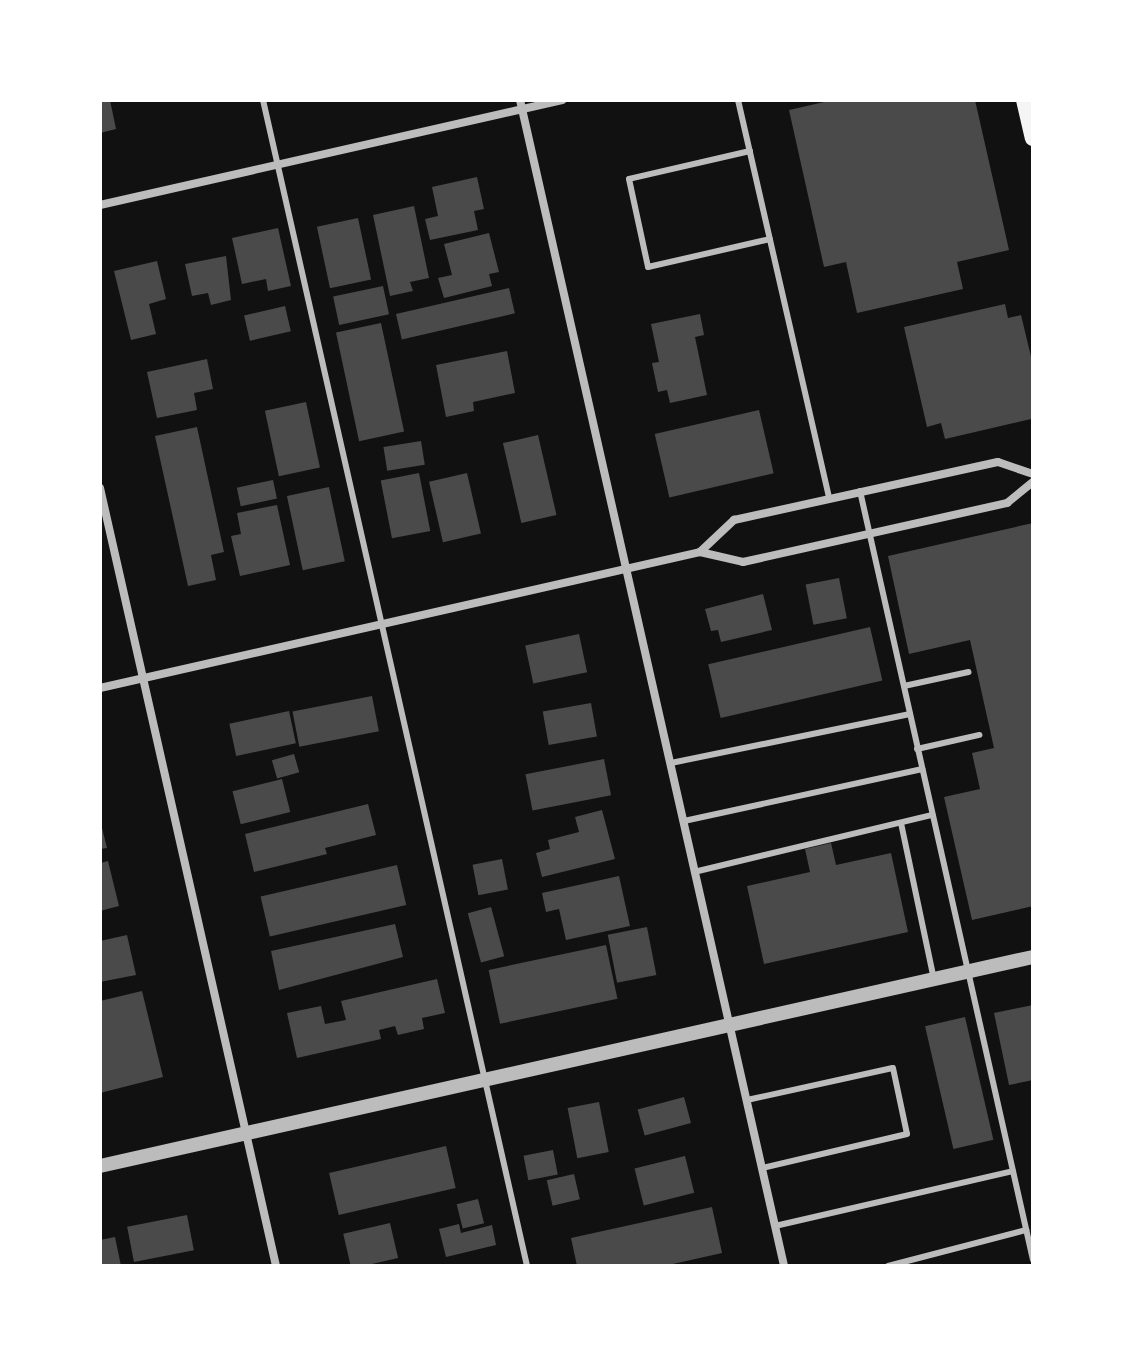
<!DOCTYPE html>
<style>
body{margin:0}
#map{position:relative;width:1133px;height:1366px;overflow:hidden;background:#111;font-family:Cabin,sans-serif}
div>[style]{position:absolute}
.building>*{inset:0;background:#4a4a4a;transform-origin:0 0}
.service>*{height:6px;margin:-3px;padding:0 3px;transform-origin:3px;border-radius:3px;background:#bcbcbc}
.minor>*{height:8px;margin:-4px;padding:0 4px;transform-origin:4px;border-radius:4px;background:#bcbcbc}
.tertiary>*{height:14px;margin:-7px;padding:0 7px;transform-origin:7px;border-radius:7px;background:#bcbcbc}
.secondary>*{height:16px;margin:-8px;padding:0 8px;transform-origin:8px;border-radius:8px;background:#f5f5f5}
span{translate:-50% -50%;white-space:nowrap;text-align:center;line-height:1.15;-webkit-text-stroke:8px #fff;paint-order:stroke}
.frame{position:absolute;inset:0;border:102px solid #fff;pointer-events:none}
</style>
<div id="map">
<div class="building">
<div style="clip-path:polygon(100px 100px,110px 100px,116px 129px,100px 133px)"></div>
<div style="clip-path:polygon(833px 100px,975px 100px,1009px 250px,957px 262px,963px 289px,857px 313px,846px 262px,824px 267px,789px 110px)"></div>
<div style="clip-path:polygon(477px 177px,484px 209px,474px 211px,478px 230px,430px 240px,425px 219px,438px 216px,432px 187px)"></div>
<div style="clip-path:polygon(414px 206px,429px 278px,410px 282px,413px 291px,390px 296px,373px 215px)"></div>
<div style="left:358px;top:218px;width:63px;height:42px;rotate:78deg"></div>
<div style="clip-path:polygon(278px 228px,291px 286px,268px 291px,266px 279px,242px 284px,232px 238px)"></div>
<div style="clip-path:polygon(489px 233px,499px 272px,489px 274px,492px 286px,444px 298px,438px 278px,452px 275px,444px 244px)"></div>
<div style="clip-path:polygon(226px 256px,231px 300px,211px 305px,208px 293px,192px 296px,185px 264px)"></div>
<div style="clip-path:polygon(157px 261px,166px 299px,149px 304px,156px 334px,131px 340px,114px 271px)"></div>
<div style="left:383px;top:286px;width:29px;height:51px;rotate:78deg"></div>
<div style="left:509px;top:288px;width:26px;height:116px;rotate:77deg"></div>
<div style="clip-path:polygon(1005px 304px,1008px 318px,1021px 315px,1033px 365px,1031px 419px,945px 439px,941px 423px,927px 427px,904px 327px)"></div>
<div style="left:285px;top:306px;width:26px;height:42px;rotate:77deg"></div>
<div style="clip-path:polygon(700px 314px,704px 335px,695px 337px,707px 395px,670px 403px,667px 390px,658px 392px,652px 363px,659px 362px,651px 324px)"></div>
<div style="left:381px;top:323px;width:111px;height:46px;rotate:78deg"></div>
<div style="clip-path:polygon(507px 351px,515px 393px,473px 402px,474px 411px,446px 417px,436px 365px)"></div>
<div style="clip-path:polygon(207px 359px,213px 389px,194px 393px,197px 410px,157px 418px,147px 372px)"></div>
<div style="left:306px;top:402px;width:67px;height:42px;rotate:78deg"></div>
<div style="left:759px;top:410px;width:65px;height:107px;rotate:77deg"></div>
<div style="clip-path:polygon(197px 427px,224px 552px,211px 555px,216px 580px,188px 586px,155px 436px)"></div>
<div style="left:538px;top:435px;width:82px;height:36px;rotate:77deg"></div>
<div style="left:421px;top:441px;width:24px;height:38px;rotate:81deg"></div>
<div style="left:419px;top:473px;width:59px;height:39px;rotate:79deg"></div>
<div style="left:467px;top:473px;width:62px;height:39px;rotate:77deg"></div>
<div style="left:273px;top:480px;width:19px;height:37px;rotate:78deg"></div>
<div style="left:329px;top:487px;width:76px;height:43px;rotate:78deg"></div>
<div style="clip-path:polygon(277px 505px,290px 565px,240px 576px,231px 536px,241px 534px,237px 513px)"></div>
<div style="clip-path:polygon(1033px 523px,1033px 906px,972px 920px,944px 797px,980px 789px,972px 753px,994px 748px,970px 640px,909px 654px,888px 556px)"></div>
<div style="left:839px;top:578px;width:41px;height:34px;rotate:79deg"></div>
<div style="clip-path:polygon(763px 594px,772px 630px,721px 642px,718px 630px,711px 631px,705px 609px)"></div>
<div style="left:870px;top:627px;width:55px;height:166px;rotate:77deg"></div>
<div style="left:579px;top:634px;width:39px;height:55px;rotate:78deg"></div>
<div style="left:372px;top:696px;width:36px;height:81px;rotate:79deg"></div>
<div style="left:591px;top:703px;width:34px;height:49px;rotate:80deg"></div>
<div style="left:289px;top:711px;width:33px;height:61px;rotate:78deg"></div>
<div style="left:294px;top:754px;width:19px;height:23px;rotate:74deg"></div>
<div style="left:604px;top:759px;width:37px;height:80px;rotate:79deg"></div>
<div style="left:282px;top:779px;width:34px;height:51px;rotate:76deg"></div>
<div style="clip-path:polygon(368px 804px,376px 835px,325px 848px,327px 854px,254px 872px,245px 834px)"></div>
<div style="clip-path:polygon(602px 810px,615px 859px,542px 877px,536px 853px,550px 849px,548px 840px,579px 832px,575px 817px)"></div>
<div style="clip-path:polygon(100px 820px,107px 848px,100px 849px)"></div>
<div style="clip-path:polygon(831px 843px,836px 865px,891px 853px,908px 932px,764px 964px,747px 886px,810px 872px,805px 849px)"></div>
<div style="left:502px;top:859px;width:31px;height:30px;rotate:79deg"></div>
<div style="clip-path:polygon(108px 861px,119px 906px,100px 911px,100px 863px)"></div>
<div style="left:397px;top:865px;width:41px;height:140px;rotate:77deg"></div>
<div style="clip-path:polygon(619px 876px,630px 926px,566px 940px,559px 909px,546px 912px,542px 893px)"></div>
<div style="left:491px;top:907px;width:51px;height:24px;rotate:75deg"></div>
<div style="clip-path:polygon(395px 924px,403px 957px,279px 990px,271px 951px)"></div>
<div style="left:647px;top:927px;width:49px;height:40px;rotate:79deg"></div>
<div style="clip-path:polygon(127px 935px,136px 975px,100px 982px,100px 941px)"></div>
<div style="left:606px;top:945px;width:55px;height:120px;rotate:78deg"></div>
<div style="clip-path:polygon(437px 979px,445px 1013px,422px 1018px,424px 1029px,398px 1035px,395px 1026px,379px 1030px,381px 1039px,297px 1058px,287px 1013px,321px 1006px,325px 1024px,346px 1020px,341px 1001px)"></div>
<div style="clip-path:polygon(142px 991px,163px 1077px,100px 1093px,100px 1001px)"></div>
<div style="clip-path:polygon(1033px 1005px,1033px 1080px,1009px 1085px,994px 1013px)"></div>
<div style="left:965px;top:1017px;width:126px;height:41px;rotate:77deg"></div>
<div style="left:684px;top:1097px;width:27px;height:48px;rotate:75deg"></div>
<div style="left:599px;top:1102px;width:51px;height:32px;rotate:79deg"></div>
<div style="left:446px;top:1146px;width:43px;height:120px;rotate:77deg"></div>
<div style="left:553px;top:1150px;width:25px;height:30px;rotate:79deg"></div>
<div style="left:685px;top:1156px;width:38px;height:52px;rotate:76deg"></div>
<div style="left:574px;top:1174px;width:26px;height:28px;rotate:77deg"></div>
<div style="left:478px;top:1199px;width:25px;height:22px;rotate:76deg"></div>
<div style="clip-path:polygon(712px 1207px,722px 1253px,664px 1266px,577px 1266px,571px 1238px)"></div>
<div style="left:187px;top:1215px;width:36px;height:61px;rotate:79deg"></div>
<div style="left:390px;top:1223px;width:36px;height:48px;rotate:77deg"></div>
<div style="clip-path:polygon(459px 1224px,461px 1233px,492px 1225px,496px 1245px,446px 1257px,439px 1229px)"></div>
<div style="clip-path:polygon(115px 1237px,121px 1266px,100px 1266px,100px 1240px)"></div>
</div>
<div class="service">
<div style="left:263px;top:100px;width:1196px;rotate:77.24deg"></div>
<div style="left:738px;top:100px;width:408px;rotate:77.1deg"></div>
<div style="left:750px;top:151px;width:124px;rotate:167deg"></div>
<div style="left:629px;top:179px;width:90px;rotate:77.8deg"></div>
<div style="left:648px;top:267px;width:125px;rotate:-12.9deg"></div>
<div style="left:860px;top:491px;width:788px;rotate:77.32deg"></div>
<div style="left:904px;top:686px;width:66px;rotate:-12.2deg"></div>
<div style="left:917px;top:749px;width:64px;rotate:-12.7deg"></div>
<div style="left:671px;top:763px;width:244px;rotate:-11.6deg"></div>
<div style="left:684px;top:821px;width:244px;rotate:-12.3deg"></div>
<div style="left:901px;top:823px;width:160px;rotate:78.1deg"></div>
<div style="left:694px;top:872px;width:245px;rotate:-13.5deg"></div>
<div style="left:747px;top:1100px;width:149px;rotate:-12.4deg"></div>
<div style="left:893px;top:1068px;width:67px;rotate:78deg"></div>
<div style="left:907px;top:1134px;width:149px;rotate:166.8deg"></div>
<div style="left:775px;top:1226px;width:244px;rotate:-13deg"></div>
<div style="left:888px;top:1266px;width:143px;rotate:-14.6deg"></div>
</div>
<div class="minor">
<div style="left:520px;top:100px;width:1196px;rotate:77.24deg"></div>
<div style="left:100px;top:205px;width:474px;rotate:-12.8deg"></div>
<div style="left:100px;top:488px;width:798px;rotate:77.25deg"></div>
<div style="left:700px;top:552px;width:47px;rotate:-43.3deg"></div>
<div style="left:734px;top:520px;width:270px;rotate:-12.4deg"></div>
<div style="left:998px;top:462px;width:37px;rotate:19deg"></div>
<div style="left:100px;top:688px;width:615px;rotate:-12.77deg"></div>
<div style="left:700px;top:552px;width:44px;rotate:13.1deg"></div>
<div style="left:743px;top:562px;width:271px;rotate:-12.6deg"></div>
<div style="left:1007px;top:503px;width:33px;rotate:-39deg"></div>
</div>
<div class="tertiary">
<div style="left:100px;top:1166px;width:956px;rotate:-12.63deg"></div>
</div>
<div class="secondary">
<div style="left:1024px;top:100px;width:39px;rotate:77deg"></div>
</div>
<div class="frame"></div>
</div>
